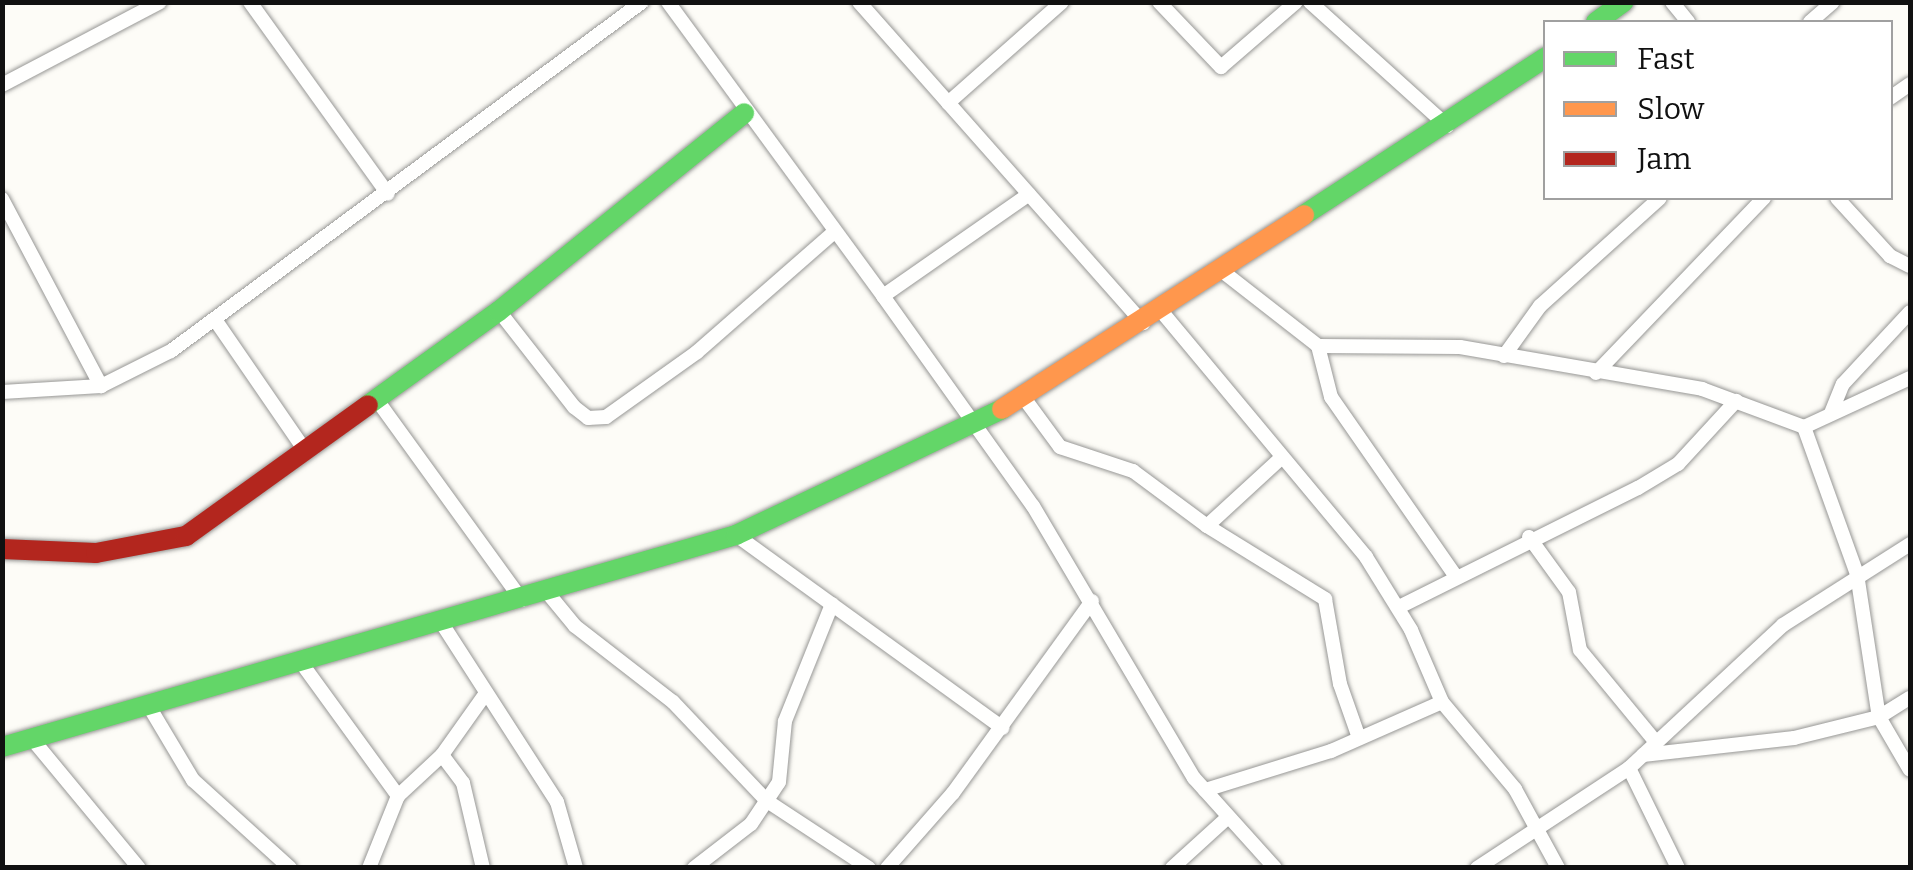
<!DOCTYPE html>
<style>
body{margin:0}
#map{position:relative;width:1913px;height:870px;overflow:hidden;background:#fdfcf7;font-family:Bitter,serif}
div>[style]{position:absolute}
.roads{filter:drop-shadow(0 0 2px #979795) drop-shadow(0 0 2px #979795)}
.street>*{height:14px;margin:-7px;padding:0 7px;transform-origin:7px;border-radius:7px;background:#fffffe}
.fast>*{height:20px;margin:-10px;padding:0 10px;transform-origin:10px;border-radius:10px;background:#63d668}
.slow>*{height:20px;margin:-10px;padding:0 10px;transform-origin:10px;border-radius:10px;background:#ff974d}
.jam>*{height:20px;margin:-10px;padding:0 10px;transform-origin:10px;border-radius:10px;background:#b3261e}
span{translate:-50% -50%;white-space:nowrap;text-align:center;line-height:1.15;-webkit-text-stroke:10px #fff;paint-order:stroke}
.frame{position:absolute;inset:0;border:5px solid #111;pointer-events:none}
.legend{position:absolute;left:1543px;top:20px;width:350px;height:180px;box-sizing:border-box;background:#fff;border:2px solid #a0a0a0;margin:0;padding:12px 18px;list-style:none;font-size:30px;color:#111}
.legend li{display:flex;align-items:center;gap:20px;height:50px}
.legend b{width:50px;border:2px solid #a0a0a0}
</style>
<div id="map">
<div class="roads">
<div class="street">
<div style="left:250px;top:2px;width:236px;rotate:54.3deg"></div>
<div style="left:668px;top:2px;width:364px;rotate:53.8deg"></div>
<div style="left:883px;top:296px;width:178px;rotate:-34.9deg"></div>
<div style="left:859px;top:2px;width:429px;rotate:48.5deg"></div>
<div style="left:1159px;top:2px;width:90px;rotate:46.4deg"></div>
<div style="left:1221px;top:67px;width:99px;rotate:-40.9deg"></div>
<div style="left:1310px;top:2px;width:185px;rotate:42.1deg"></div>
<div style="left:1672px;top:2px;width:26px;rotate:51deg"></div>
<div style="left:1810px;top:22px;width:30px;rotate:-41deg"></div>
<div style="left:2px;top:85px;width:178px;rotate:-27.7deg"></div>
<div style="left:1890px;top:98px;width:24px;rotate:-35deg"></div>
<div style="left:948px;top:103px;width:152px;rotate:-41.5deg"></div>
<div style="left:1837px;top:198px;width:79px;rotate:47.6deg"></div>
<div style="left:1890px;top:256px;width:22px;rotate:27deg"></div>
<div style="left:2px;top:199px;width:212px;rotate:62.1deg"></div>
<div style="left:1226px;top:274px;width:117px;rotate:38deg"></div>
<div style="left:1318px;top:346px;width:142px;rotate:0.4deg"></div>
<div style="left:1460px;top:347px;width:246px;rotate:9.8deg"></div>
<div style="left:1702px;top:389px;width:109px;rotate:20.4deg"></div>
<div style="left:1804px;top:427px;width:117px;rotate:-24.8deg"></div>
<div style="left:883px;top:296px;width:258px;rotate:54.5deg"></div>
<div style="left:1033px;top:506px;width:316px;rotate:59.4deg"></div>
<div style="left:1194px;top:778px;width:121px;rotate:48deg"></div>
<div style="left:499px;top:311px;width:122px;rotate:52deg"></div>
<div style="left:574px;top:407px;width:18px;rotate:38deg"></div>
<div style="left:588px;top:418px;width:18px;rotate:-3deg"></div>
<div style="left:606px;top:417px;width:112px;rotate:-35.5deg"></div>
<div style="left:697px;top:352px;width:181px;rotate:-41.2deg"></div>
<div style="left:1162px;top:312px;width:319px;rotate:50.2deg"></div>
<div style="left:1366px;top:557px;width:86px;rotate:58.3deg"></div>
<div style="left:1411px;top:630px;width:78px;rotate:66.7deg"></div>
<div style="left:1442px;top:702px;width:114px;rotate:50deg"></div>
<div style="left:1515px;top:789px;width:90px;rotate:61.4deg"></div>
<div style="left:216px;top:321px;width:155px;rotate:55.5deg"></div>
<div style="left:1318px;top:346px;width:53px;rotate:75.7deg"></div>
<div style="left:1331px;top:397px;width:216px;rotate:55.2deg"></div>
<div style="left:1504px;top:356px;width:62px;rotate:-54.2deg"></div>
<div style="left:1540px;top:306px;width:161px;rotate:-42deg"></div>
<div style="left:1596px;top:373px;width:243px;rotate:-46.2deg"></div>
<div style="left:2px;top:392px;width:99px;rotate:-3.5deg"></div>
<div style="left:101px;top:386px;width:78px;rotate:-26.6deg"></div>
<div style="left:171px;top:351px;width:586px;rotate:-36.54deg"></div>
<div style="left:1024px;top:398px;width:61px;rotate:53.7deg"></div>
<div style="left:1060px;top:447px;width:77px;rotate:18.2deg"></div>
<div style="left:1133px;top:471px;width:92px;rotate:36.6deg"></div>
<div style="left:1207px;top:526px;width:100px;rotate:-42.6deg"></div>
<div style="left:377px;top:400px;width:247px;rotate:54.1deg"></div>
<div style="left:1831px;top:413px;width:31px;rotate:-68deg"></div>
<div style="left:1843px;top:384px;width:98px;rotate:-47.1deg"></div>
<div style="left:1804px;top:427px;width:156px;rotate:70.2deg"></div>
<div style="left:1857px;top:574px;width:145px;rotate:81.3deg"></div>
<div style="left:1879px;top:717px;width:61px;rotate:59.7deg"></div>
<div style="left:1207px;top:526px;width:139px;rotate:31.7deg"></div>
<div style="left:1325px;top:599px;width:86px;rotate:80deg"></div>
<div style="left:1340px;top:684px;width:57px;rotate:70.6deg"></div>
<div style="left:736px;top:535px;width:329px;rotate:35.9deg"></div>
<div style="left:1529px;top:537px;width:68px;rotate:54deg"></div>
<div style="left:1569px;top:592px;width:59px;rotate:79.3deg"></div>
<div style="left:1580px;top:650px;width:118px;rotate:50.5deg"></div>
<div style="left:547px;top:592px;width:44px;rotate:50.5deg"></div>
<div style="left:575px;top:626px;width:124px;rotate:37.8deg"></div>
<div style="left:673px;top:702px;width:137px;rotate:46.5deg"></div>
<div style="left:767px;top:801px;width:122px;rotate:33.3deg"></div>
<div style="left:1399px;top:607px;width:267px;rotate:-26.5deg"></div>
<div style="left:1638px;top:488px;width:47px;rotate:-31deg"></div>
<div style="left:1678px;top:464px;width:86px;rotate:-47.4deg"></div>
<div style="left:441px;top:622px;width:214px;rotate:57.2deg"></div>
<div style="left:557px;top:802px;width:69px;rotate:73.9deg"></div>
<div style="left:300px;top:661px;width:167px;rotate:54deg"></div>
<div style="left:150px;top:708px;width:84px;rotate:59.2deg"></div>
<div style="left:193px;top:780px;width:131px;rotate:42.2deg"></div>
<div style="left:33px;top:740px;width:166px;rotate:50.4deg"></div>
<div style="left:442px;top:755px;width:35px;rotate:53deg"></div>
<div style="left:463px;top:783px;width:87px;rotate:76.8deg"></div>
<div style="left:1643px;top:755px;width:152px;rotate:-6.4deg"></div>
<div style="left:1794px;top:738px;width:88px;rotate:-13.9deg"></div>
<div style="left:1879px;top:717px;width:36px;rotate:-32deg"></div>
<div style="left:1629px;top:768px;width:111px;rotate:63.9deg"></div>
<div style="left:1205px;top:790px;width:132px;rotate:-17.2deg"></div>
<div style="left:1331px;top:751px;width:121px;rotate:-23.8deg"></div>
<div style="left:369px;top:868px;width:78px;rotate:-68.1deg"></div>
<div style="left:398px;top:796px;width:60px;rotate:-43deg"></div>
<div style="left:442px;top:755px;width:76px;rotate:-54.6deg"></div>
<div style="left:694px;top:868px;width:72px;rotate:-37.7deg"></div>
<div style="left:751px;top:824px;width:50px;rotate:-56.3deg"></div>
<div style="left:779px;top:782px;width:61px;rotate:-84.4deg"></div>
<div style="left:785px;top:721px;width:126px;rotate:-68.1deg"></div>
<div style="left:887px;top:868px;width:100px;rotate:-48.7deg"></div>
<div style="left:953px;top:793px;width:237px;rotate:-54.1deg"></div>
<div style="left:1172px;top:868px;width:76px;rotate:-42.3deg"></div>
<div style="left:1477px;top:868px;width:182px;rotate:-33.3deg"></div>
<div style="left:1629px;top:768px;width:210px;rotate:-42.9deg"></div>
<div style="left:1783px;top:625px;width:151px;rotate:-32.5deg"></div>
</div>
<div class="fast">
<div style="left:1596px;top:22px;width:34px;rotate:-36deg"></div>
<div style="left:1304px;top:215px;width:289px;rotate:-33.1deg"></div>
<div style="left:368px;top:405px;width:161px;rotate:-35.7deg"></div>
<div style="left:499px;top:311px;width:315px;rotate:-38.9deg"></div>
<div style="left:2px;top:747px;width:764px;rotate:-16.11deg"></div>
<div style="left:736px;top:535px;width:294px;rotate:-25.3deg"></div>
</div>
<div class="slow">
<div style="left:1002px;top:409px;width:359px;rotate:-32.7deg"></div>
</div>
<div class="jam">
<div style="left:2px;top:549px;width:94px;rotate:2.4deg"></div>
<div style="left:96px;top:553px;width:92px;rotate:-10.7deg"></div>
<div style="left:186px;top:536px;width:224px;rotate:-35.7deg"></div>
</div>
</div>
<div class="frame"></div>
<ul class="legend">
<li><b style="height:12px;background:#63d668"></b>Fast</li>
<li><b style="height:12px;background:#ff974d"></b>Slow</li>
<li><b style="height:12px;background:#b3261e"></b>Jam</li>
</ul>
</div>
